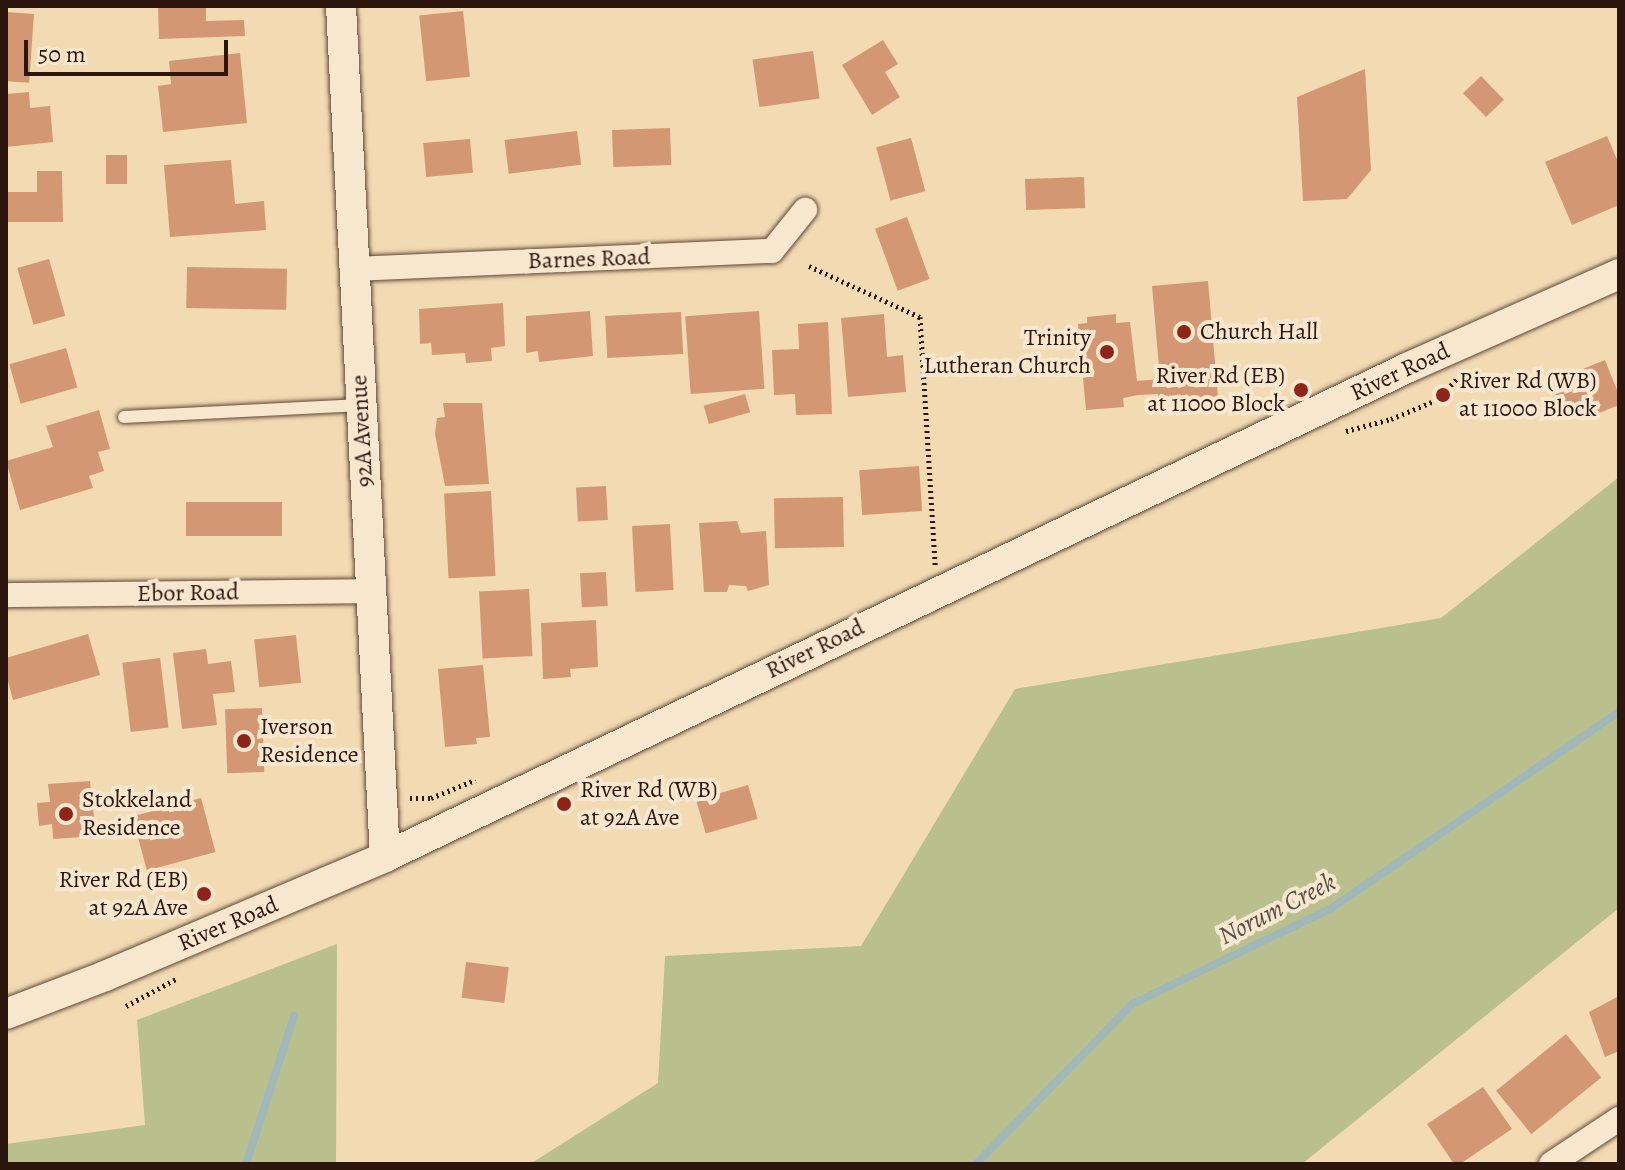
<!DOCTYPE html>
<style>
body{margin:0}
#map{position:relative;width:1625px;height:1170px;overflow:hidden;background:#f2dab3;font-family:Alegreya,serif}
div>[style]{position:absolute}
.green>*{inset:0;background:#b9c08e}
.stream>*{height:8px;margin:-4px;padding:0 4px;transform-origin:4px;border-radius:4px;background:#a0b8b8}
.building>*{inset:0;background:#d49773;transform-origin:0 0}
.path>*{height:5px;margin-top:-2.5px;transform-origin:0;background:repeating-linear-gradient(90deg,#2c160e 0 2px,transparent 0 6px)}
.roads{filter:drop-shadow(0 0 2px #5e4737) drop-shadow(0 0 2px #5e4737)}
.service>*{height:12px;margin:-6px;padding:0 6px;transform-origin:6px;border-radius:6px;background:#f7e7ce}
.minor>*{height:24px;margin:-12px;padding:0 12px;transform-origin:12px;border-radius:12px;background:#f7e7ce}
.tertiary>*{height:30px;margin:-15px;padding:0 15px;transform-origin:15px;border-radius:15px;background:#f7e7ce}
.dots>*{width:22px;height:22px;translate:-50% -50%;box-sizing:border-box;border:4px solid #f7e7ce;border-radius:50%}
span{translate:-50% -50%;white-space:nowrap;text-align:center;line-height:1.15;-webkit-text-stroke:8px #f7e7ce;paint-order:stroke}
.street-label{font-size:24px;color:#2c160e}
.poi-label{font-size:24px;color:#2c160e}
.left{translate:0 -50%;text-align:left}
.right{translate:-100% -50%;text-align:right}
.water-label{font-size:26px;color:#554f4a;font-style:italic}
.frame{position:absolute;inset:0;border:8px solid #2c160e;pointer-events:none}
.scale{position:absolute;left:24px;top:40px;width:204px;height:36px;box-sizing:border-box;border:4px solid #2c160e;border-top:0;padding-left:10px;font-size:24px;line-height:28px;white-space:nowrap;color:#2c160e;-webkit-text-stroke:6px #f7e7ce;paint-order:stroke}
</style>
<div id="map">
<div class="green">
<div style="clip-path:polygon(1619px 477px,1619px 908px,1302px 1164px,530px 1164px,658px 1083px,665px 956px,861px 946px,1015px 689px,1441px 618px)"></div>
<div style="clip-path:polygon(337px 944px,336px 1164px,6px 1164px,6px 1144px,145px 1125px,137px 1020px)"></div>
</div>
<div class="stream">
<div style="left:246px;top:1164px;width:156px;rotate:-72deg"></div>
<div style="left:976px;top:1164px;width:223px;rotate:-45.7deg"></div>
<div style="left:1132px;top:1004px;width:220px;rotate:-25.6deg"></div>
<div style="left:1330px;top:909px;width:350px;rotate:-34.3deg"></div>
</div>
<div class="building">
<div style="clip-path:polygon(158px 6px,206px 6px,206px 21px,244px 20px,245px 36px,159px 39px)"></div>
<div style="left:463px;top:11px;width:66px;height:44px;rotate:84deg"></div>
<div style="left:6px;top:12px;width:28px;height:69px;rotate:4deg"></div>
<div style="clip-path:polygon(883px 40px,898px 64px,885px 72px,900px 97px,872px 115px,842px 65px)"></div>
<div style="left:813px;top:51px;width:48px;height:61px;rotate:82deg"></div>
<div style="clip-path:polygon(240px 53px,247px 123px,163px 132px,158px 86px,171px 84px,169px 61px)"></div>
<div style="clip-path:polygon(1365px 69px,1371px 170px,1347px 199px,1303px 201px,1297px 97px)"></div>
<div style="left:1481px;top:76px;width:33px;height:25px;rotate:46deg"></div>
<div style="clip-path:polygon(29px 92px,30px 108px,50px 106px,53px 142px,6px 147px,6px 94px)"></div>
<div style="left:670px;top:128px;width:37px;height:58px;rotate:88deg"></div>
<div style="left:577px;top:131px;width:34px;height:73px;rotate:83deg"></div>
<div style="clip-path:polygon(1607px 136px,1619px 164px,1619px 205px,1572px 225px,1545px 162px)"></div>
<div style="left:911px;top:138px;width:55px;height:36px;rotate:75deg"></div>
<div style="left:470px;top:139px;width:34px;height:47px;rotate:85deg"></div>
<div style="left:106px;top:155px;width:21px;height:29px"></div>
<div style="clip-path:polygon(231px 160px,235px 204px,264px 201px,266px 230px,170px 237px,164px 165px)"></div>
<div style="clip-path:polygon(37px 171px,62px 171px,63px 222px,6px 222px,6px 192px,37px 192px)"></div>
<div style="left:1084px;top:177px;width:31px;height:59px;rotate:88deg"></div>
<div style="left:907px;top:217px;width:66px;height:34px;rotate:70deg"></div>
<div style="left:49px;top:259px;width:59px;height:33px;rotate:74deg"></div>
<div style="left:187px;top:267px;width:100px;height:41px;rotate:1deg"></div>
<div style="clip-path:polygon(1208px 281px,1218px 397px,1159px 401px,1158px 394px,1138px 395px,1123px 398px,1124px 407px,1086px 410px,1078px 324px,1087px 323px,1087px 317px,1116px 314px,1116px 323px,1130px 322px,1137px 381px,1160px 379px,1152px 286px)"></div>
<div style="clip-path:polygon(503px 303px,505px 346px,491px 348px,492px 361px,466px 363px,465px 353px,432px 355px,431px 343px,420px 344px,419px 309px)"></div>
<div style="clip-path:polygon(590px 311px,593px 356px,539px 362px,538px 351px,526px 353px,526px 316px)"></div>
<div style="left:759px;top:311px;width:78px;height:74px;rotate:86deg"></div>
<div style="left:681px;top:312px;width:42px;height:76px;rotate:87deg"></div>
<div style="clip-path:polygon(884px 314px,887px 357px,903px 355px,906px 392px,848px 397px,841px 318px)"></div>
<div style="clip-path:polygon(828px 322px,832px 414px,796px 415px,795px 394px,774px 395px,772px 350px,799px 349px,798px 324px)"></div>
<div style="left:66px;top:348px;width:41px;height:59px;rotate:74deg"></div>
<div style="clip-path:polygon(1605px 360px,1619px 395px,1619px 405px,1599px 413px,1595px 404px,1562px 417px,1548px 383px)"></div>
<div style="left:745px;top:394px;width:19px;height:43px;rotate:74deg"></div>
<div style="clip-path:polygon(443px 403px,482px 403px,489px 484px,445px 486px,435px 434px,437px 418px,445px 417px)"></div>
<div style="clip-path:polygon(99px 410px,110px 449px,98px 452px,104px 471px,89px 476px,93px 488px,20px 510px,6px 461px,53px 447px,46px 426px)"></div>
<div style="left:919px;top:466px;width:45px;height:60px;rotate:86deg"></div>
<div style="left:606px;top:486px;width:34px;height:30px;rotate:87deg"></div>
<div style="left:491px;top:491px;width:85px;height:47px;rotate:87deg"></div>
<div style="left:843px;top:497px;width:50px;height:69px;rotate:89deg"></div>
<div style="left:186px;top:502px;width:96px;height:34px"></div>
<div style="clip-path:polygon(737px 521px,741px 533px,766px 531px,769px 585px,748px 591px,746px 586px,729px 585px,727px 592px,704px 592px,699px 523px)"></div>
<div style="left:670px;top:524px;width:66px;height:38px;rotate:87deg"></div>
<div style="left:606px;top:572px;width:34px;height:26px;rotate:87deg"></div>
<div style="left:529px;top:589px;width:67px;height:50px;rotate:87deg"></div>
<div style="clip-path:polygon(596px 620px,598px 667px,570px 669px,571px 677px,543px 679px,541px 623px)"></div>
<div style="clip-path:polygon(88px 634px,100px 675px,13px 700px,6px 674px,6px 658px)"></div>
<div style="left:296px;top:635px;width:48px;height:42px;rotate:84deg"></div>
<div style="clip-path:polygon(206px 649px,208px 664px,231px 661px,235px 692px,213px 694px,217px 725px,182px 729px,173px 653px)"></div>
<div style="left:160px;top:658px;width:70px;height:38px;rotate:83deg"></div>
<div style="clip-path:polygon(483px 665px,490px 737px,476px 738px,477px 744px,445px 747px,438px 669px)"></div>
<div style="left:262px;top:708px;width:64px;height:37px;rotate:88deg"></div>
<div style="clip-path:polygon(90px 781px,96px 836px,53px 839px,52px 824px,39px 826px,37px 803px,50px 802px,48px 784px)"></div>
<div style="left:748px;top:785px;width:35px;height:54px;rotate:74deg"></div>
<div style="left:201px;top:798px;width:56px;height:71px;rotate:75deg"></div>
<div style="left:466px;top:962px;width:43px;height:36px;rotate:7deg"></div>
<div style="clip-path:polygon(1619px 996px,1619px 1051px,1605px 1057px,1589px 1012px)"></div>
<div style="left:1566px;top:1034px;width:56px;height:90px;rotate:51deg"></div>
<div style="clip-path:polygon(1483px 1087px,1512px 1129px,1460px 1164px,1454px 1164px,1427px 1124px)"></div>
</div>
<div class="path">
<div style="left:809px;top:266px;width:122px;rotate:24.7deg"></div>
<div style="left:920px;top:317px;width:248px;rotate:86.5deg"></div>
<div style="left:1346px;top:431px;width:47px;rotate:-14.9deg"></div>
<div style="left:1391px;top:419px;width:52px;rotate:-22.6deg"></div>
<div style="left:1439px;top:399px;width:28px;rotate:-49deg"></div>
<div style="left:410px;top:798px;width:21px"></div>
<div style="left:431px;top:798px;width:48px;rotate:-22.2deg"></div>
<div style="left:126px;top:1006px;width:57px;rotate:-28.4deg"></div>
</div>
<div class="roads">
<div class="service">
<div style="left:124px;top:417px;width:237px;rotate:-2.9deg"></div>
</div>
<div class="minor">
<div style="left:354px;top:269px;width:418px;rotate:-2.5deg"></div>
<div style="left:772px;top:251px;width:53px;rotate:-51.2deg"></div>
<div style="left:6px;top:595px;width:364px;rotate:-0.6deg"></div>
<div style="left:1551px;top:1164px;width:82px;rotate:-33.5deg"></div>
</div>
<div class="tertiary">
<div style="left:341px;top:6px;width:852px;rotate:87.04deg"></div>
<div style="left:6px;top:1014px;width:106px;rotate:-21deg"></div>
<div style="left:105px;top:976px;width:304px;rotate:-23deg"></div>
<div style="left:385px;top:857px;width:1133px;rotate:-25.57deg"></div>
<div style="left:1407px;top:368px;width:232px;rotate:-23.9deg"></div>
</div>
</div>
<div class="dots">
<div style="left:1184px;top:332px;background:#8f2418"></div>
<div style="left:1107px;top:352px;background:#8f2418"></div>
<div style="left:1301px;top:390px;background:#8f2418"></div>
<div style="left:1443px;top:395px;background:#8f2418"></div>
<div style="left:244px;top:741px;background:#8f2418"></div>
<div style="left:564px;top:804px;background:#8f2418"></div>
<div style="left:66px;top:814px;background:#8f2418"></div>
<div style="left:204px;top:894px;background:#8f2418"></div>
</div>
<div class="street-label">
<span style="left:589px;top:259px;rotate:-2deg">Barnes Road</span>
<span style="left:1400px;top:372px;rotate:-25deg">River Road</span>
<span style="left:362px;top:431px;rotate:-93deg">92A Avenue</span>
<span style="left:188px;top:593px;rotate:-1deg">Ebor Road</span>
<span style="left:815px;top:649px;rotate:-26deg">River Road</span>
<span style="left:228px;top:924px;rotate:-23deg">River Road</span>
</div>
<div class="poi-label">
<span class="left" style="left:1200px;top:332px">Church Hall</span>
<span class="right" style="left:1091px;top:352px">Trinity<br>Lutheran Church</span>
<span class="right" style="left:1285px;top:390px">River Rd (EB)<br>at 11000 Block</span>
<span class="left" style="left:1459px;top:395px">River Rd (WB)<br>at 11000 Block</span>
<span class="left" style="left:260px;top:741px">Iverson<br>Residence</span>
<span class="left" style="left:580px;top:804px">River Rd (WB)<br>at 92A Ave</span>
<span class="left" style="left:82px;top:814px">Stokkeland<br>Residence</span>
<span class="right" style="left:188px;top:894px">River Rd (EB)<br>at 92A Ave</span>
</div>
<div class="water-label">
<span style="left:1277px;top:909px;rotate:-27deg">Norum Creek</span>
</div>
<div class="frame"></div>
<div class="scale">50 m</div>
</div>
